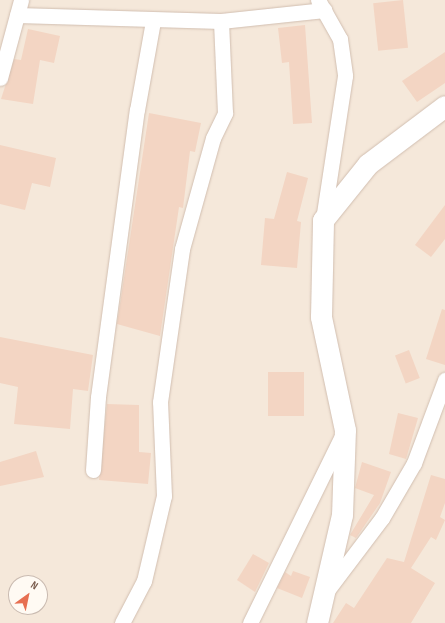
<!DOCTYPE html>
<style>
body{margin:0}
#map{position:relative;width:445px;height:623px;overflow:hidden;background:#fdf6ec;font-family:"Sofia Sans Condensed",sans-serif}
div>[style]{position:absolute}
.residential>*{inset:0;background:#f5e8da}
.building>*{inset:0;background:#f3d5c3;transform-origin:0 0}
.roads{filter:drop-shadow(0 0 1px #d1beb0) drop-shadow(0 0 1px #d1beb0)}
.minor>*{height:15px;margin:-7.5px;padding:0 7.5px;transform-origin:7.5px;border-radius:7.5px;background:#fff}
.secondary>*{height:21px;margin:-10.5px;padding:0 10.5px;transform-origin:10.5px;border-radius:10.5px;background:#fff}
span{translate:-50% -50%;white-space:nowrap;text-align:center;line-height:1.15;-webkit-text-stroke:3.5px #fffaf3;paint-order:stroke}
.north{position:absolute;left:8px;top:575px;width:40px;height:40px;box-sizing:border-box;background:#fffaf3;border:1px solid #cabbb1;border-radius:50%;rotate:33deg;font-size:11px;font-weight:700;line-height:16px;text-align:center;color:#7a5c4d}
.north::after{content:'';display:block;margin:auto;width:14px;height:18px;background:#e76f51;clip-path:polygon(50% 0,100% 100%,50% 72%,0 100%)}
</style>
<div id="map">
<div class="residential">
<div style="clip-path:polygon(evenodd,0 0,445px 0,445px 623px,0 623px,0 0,16px 583px,40px 583px,40px 607px,16px 607px,16px 583px)"></div>
</div>
<div class="building">
<div style="left:403px;top:0;width:48px;height:30px;rotate:84deg"></div>
<div style="clip-path:polygon(305px 25px,312px 123px,293px 124px,289px 62px,282px 63px,278px 28px)"></div>
<div style="clip-path:polygon(28px 29px,60px 36px,54px 63px,40px 60px,33px 104px,1px 99px,14px 59px,21px 60px)"></div>
<div style="clip-path:polygon(445px 52px,445px 83px,417px 102px,402px 81px)"></div>
<div style="clip-path:polygon(149px 113px,201px 123px,195px 152px,190px 151px,183px 208px,179px 207px,160px 336px,117px 324px)"></div>
<div style="clip-path:polygon(0 145px,56px 158px,50px 187px,32px 183px,25px 210px,0 204px)"></div>
<div style="clip-path:polygon(287px 172px,308px 178px,297px 221px,301px 222px,297px 268px,261px 265px,265px 218px,274px 219px)"></div>
<div style="clip-path:polygon(445px 205px,445px 239px,431px 257px,415px 245px)"></div>
<div style="clip-path:polygon(442px 309px,445px 310px,445px 365px,426px 359px)"></div>
<div style="clip-path:polygon(0 337px,93px 355px,88px 391px,73px 389px,70px 429px,14px 424px,18px 387px,0 383px)"></div>
<div style="left:409px;top:350px;width:30px;height:15px;rotate:69deg"></div>
<div style="left:268px;top:372px;width:36px;height:44px"></div>
<div style="clip-path:polygon(107px 404px,139px 405px,139px 452px,151px 453px,148px 484px,99px 480px)"></div>
<div style="clip-path:polygon(398px 413px,418px 418px,406px 459px,389px 454px)"></div>
<div style="clip-path:polygon(36px 451px,44px 477px,0 486px,0 462px)"></div>
<div style="clip-path:polygon(362px 462px,391px 472px,380px 503px,356px 538px,350px 535px,374px 495px,355px 488px)"></div>
<div style="clip-path:polygon(431px 475px,445px 479px,445px 503px,440px 517px,445px 520px,436px 540px,431px 537px,411px 568px,435px 583px,411px 623px,333px 623px,346px 603px,354px 608px,387px 558px,404px 562px)"></div>
<div style="clip-path:polygon(253px 554px,269px 563px,255px 592px,237px 580px)"></div>
<div style="clip-path:polygon(293px 571px,310px 577px,302px 598px,277px 588px,285px 572px,291px 576px)"></div>
</div>
<div class="roads">
<div class="minor">
<div style="left:318px;top:0;width:45px;rotate:60.6deg"></div>
<div style="left:340px;top:39px;width:37px;rotate:82deg"></div>
<div style="left:345px;top:76px;width:145px;rotate:98.7deg"></div>
<div style="left:17px;top:15px;width:204px;rotate:1.7deg"></div>
<div style="left:221px;top:21px;width:104px;rotate:-6.1deg"></div>
<div style="left:0;top:78px;width:81px;rotate:-74.9deg"></div>
<div style="left:93px;top:470px;width:73px;rotate:-86.1deg"></div>
<div style="left:98px;top:397px;width:290px;rotate:-82.3deg"></div>
<div style="left:137px;top:110px;width:90px;rotate:-79.8deg"></div>
<div style="left:326px;top:592px;width:93px;rotate:-52.9deg"></div>
<div style="left:382px;top:518px;width:64px;rotate:-59.8deg"></div>
<div style="left:414px;top:463px;width:89px;rotate:-69.5deg"></div>
<div style="left:122px;top:623px;width:47px;rotate:-62.4deg"></div>
<div style="left:144px;top:581px;width:87px;rotate:-76.8deg"></div>
<div style="left:164px;top:496px;width:94px;rotate:-92.4deg"></div>
<div style="left:160px;top:402px;width:155px;rotate:-81.8deg"></div>
<div style="left:182px;top:249px;width:115px;rotate:-74.4deg"></div>
<div style="left:213px;top:138px;width:28px;rotate:-64deg"></div>
<div style="left:225px;top:113px;width:92px;rotate:-92.5deg"></div>
<div style="left:250px;top:623px;width:211px;rotate:-63.8deg"></div>
</div>
<div class="secondary">
<div style="left:317px;top:623px;width:111px;rotate:-77deg"></div>
<div style="left:342px;top:515px;width:85px;rotate:-88deg"></div>
<div style="left:345px;top:430px;width:116px;rotate:-102deg"></div>
<div style="left:321px;top:317px;width:97px;rotate:-88.8deg"></div>
<div style="left:323px;top:220px;width:72px;rotate:-51.2deg"></div>
<div style="left:368px;top:164px;width:96px;rotate:-37deg"></div>
</div>
</div>
<div class="north">N</div>
</div>
